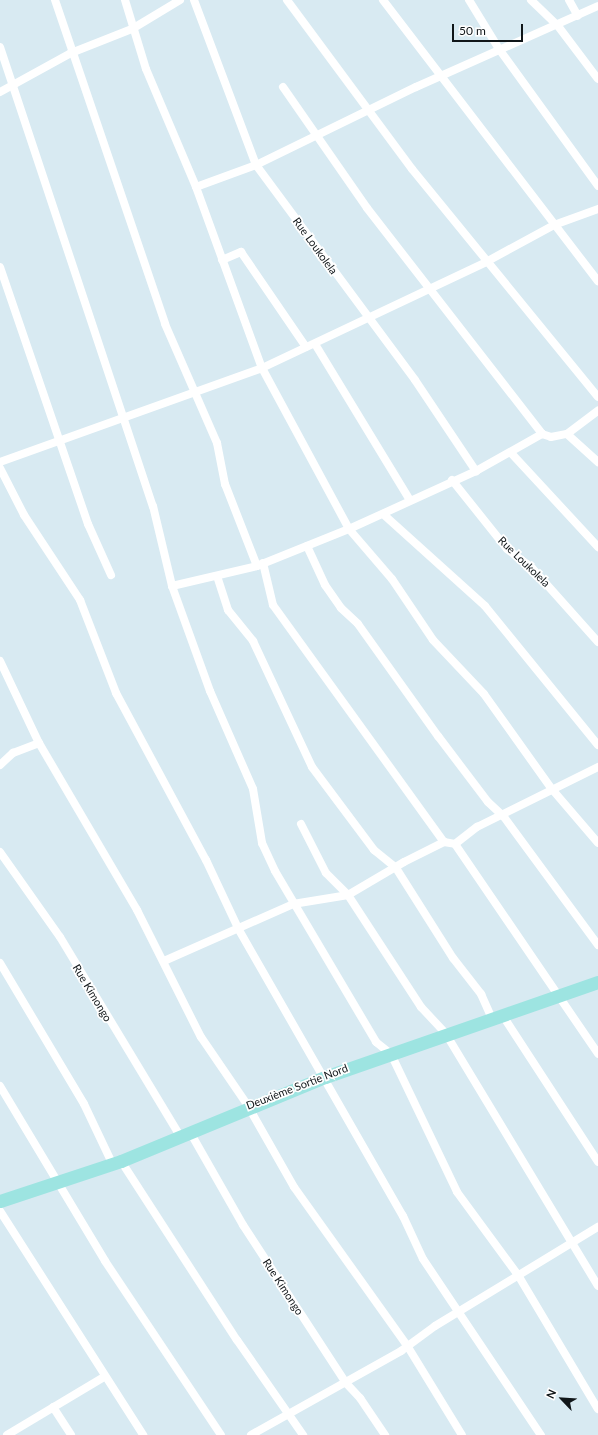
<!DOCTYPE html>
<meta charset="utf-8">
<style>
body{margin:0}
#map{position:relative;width:598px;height:1435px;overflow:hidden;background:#d8eaf2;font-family:Lato,sans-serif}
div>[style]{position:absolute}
.minor>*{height:8px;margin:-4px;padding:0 4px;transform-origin:4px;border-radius:4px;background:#fff}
.primary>*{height:13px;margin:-6.5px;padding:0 6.5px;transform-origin:6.5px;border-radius:6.5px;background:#9de4e1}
span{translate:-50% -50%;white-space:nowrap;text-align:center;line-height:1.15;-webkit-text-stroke:3.5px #fff;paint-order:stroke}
.street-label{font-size:11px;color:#101619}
.north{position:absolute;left:542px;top:1379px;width:40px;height:40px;-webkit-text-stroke:3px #fff;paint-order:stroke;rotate:295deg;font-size:11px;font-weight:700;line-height:16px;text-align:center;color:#101619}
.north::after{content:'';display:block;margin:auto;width:14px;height:18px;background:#101619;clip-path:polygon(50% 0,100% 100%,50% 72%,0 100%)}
.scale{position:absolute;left:452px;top:24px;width:71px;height:18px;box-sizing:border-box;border:2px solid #101619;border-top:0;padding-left:5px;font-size:12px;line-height:14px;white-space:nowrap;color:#101619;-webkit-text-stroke:3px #fff;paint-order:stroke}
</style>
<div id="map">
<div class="minor">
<div style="left:55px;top:0;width:342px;rotate:71.2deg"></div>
<div style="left:165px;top:324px;width:130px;rotate:66.4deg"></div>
<div style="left:217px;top:443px;width:42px;rotate:79deg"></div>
<div style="left:225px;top:484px;width:88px;rotate:68.7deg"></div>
<div style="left:125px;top:0;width:72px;rotate:73.1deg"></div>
<div style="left:146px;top:69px;width:128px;rotate:67deg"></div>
<div style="left:196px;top:187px;width:193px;rotate:70deg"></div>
<div style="left:262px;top:368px;width:183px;rotate:61.6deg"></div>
<div style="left:349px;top:529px;width:66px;rotate:49.3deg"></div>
<div style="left:392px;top:579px;width:73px;rotate:56.1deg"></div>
<div style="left:433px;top:640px;width:74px;rotate:46.6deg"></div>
<div style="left:484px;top:694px;width:115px;rotate:54.5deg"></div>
<div style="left:551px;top:788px;width:72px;rotate:49.5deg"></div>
<div style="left:194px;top:0;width:176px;rotate:69.4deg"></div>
<div style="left:256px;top:165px;width:267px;rotate:53.5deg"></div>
<div style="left:415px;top:380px;width:110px;rotate:56.2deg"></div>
<div style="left:287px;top:0;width:210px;rotate:53.5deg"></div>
<div style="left:412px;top:169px;width:294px;rotate:50.8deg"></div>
<div style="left:383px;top:0;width:354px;rotate:52.6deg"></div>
<div style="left:469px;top:0;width:57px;rotate:58.5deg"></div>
<div style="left:499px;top:49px;width:169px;rotate:54.1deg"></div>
<div style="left:531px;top:0;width:37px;rotate:44deg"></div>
<div style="left:558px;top:26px;width:66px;rotate:53deg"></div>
<div style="left:569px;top:0;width:18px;rotate:61deg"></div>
<div style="left:0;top:47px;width:484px;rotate:71.6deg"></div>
<div style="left:153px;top:506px;width:82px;rotate:76.6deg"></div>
<div style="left:172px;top:586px;width:112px;rotate:70.1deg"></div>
<div style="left:210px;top:691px;width:107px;rotate:66.3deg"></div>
<div style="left:253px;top:789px;width:55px;rotate:80.5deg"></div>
<div style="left:262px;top:843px;width:31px;rotate:65deg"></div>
<div style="left:275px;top:871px;width:199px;rotate:59.4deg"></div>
<div style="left:376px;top:1042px;width:19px;rotate:39deg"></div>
<div style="left:391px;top:1054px;width:153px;rotate:64.4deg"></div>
<div style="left:457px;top:1192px;width:103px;rotate:53.7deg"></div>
<div style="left:518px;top:1275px;width:156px;rotate:59.2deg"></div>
<div style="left:283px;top:87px;width:147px;rotate:55.2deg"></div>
<div style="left:367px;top:208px;width:286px;rotate:52.2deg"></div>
<div style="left:542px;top:434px;width:9px;rotate:18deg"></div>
<div style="left:551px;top:437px;width:16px;rotate:-11deg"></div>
<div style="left:567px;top:434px;width:39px;rotate:-37deg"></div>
<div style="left:0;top:92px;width:81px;rotate:-28.8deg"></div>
<div style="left:71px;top:53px;width:66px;rotate:-21.5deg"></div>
<div style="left:132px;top:29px;width:56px;rotate:-31.1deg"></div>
<div style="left:196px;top:187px;width:64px;rotate:-20.1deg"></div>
<div style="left:256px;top:165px;width:178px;rotate:-26deg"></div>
<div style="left:416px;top:87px;width:199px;rotate:-24deg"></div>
<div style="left:222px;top:260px;width:21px;rotate:-23deg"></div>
<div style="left:241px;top:252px;width:115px;rotate:55.6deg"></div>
<div style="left:0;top:267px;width:272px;rotate:71.1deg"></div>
<div style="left:88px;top:524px;width:56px;rotate:65.7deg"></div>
<div style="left:315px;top:344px;width:183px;rotate:58.7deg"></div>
<div style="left:567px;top:434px;width:42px;rotate:42.1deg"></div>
<div style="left:512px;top:454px;width:127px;rotate:47.2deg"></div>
<div style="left:0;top:462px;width:278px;rotate:-19.7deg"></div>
<div style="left:262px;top:368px;width:248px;rotate:-25.3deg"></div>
<div style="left:486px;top:262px;width:77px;rotate:-28.6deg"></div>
<div style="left:554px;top:225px;width:47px;rotate:-20deg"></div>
<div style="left:0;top:468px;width:53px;rotate:62.9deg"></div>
<div style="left:24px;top:515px;width:102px;rotate:56.6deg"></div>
<div style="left:80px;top:600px;width:100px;rotate:68.8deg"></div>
<div style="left:116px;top:693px;width:190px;rotate:61.7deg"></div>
<div style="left:206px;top:860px;width:77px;rotate:64.8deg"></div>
<div style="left:239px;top:930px;width:330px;rotate:60.2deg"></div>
<div style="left:403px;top:1216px;width:47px;rotate:65.1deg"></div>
<div style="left:423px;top:1259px;width:212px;rotate:56.2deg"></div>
<div style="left:452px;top:480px;width:88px;rotate:51.4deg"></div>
<div style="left:507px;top:549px;width:31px;rotate:37deg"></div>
<div style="left:532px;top:568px;width:99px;rotate:48.3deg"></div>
<div style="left:383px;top:514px;width:137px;rotate:42deg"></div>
<div style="left:485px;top:606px;width:179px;rotate:50.9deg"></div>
<div style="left:307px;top:546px;width:43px;rotate:65.2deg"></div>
<div style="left:325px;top:585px;width:28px;rotate:55deg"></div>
<div style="left:341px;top:608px;width:23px;rotate:43deg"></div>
<div style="left:358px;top:624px;width:138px;rotate:54.5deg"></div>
<div style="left:438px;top:736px;width:83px;rotate:52.9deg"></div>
<div style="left:488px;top:802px;width:22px;rotate:43deg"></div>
<div style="left:504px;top:817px;width:159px;rotate:53.7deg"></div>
<div style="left:263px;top:563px;width:43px;rotate:76.6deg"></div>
<div style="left:273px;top:605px;width:292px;rotate:54.2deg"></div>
<div style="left:217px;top:576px;width:36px;rotate:72deg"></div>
<div style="left:228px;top:610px;width:40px;rotate:51deg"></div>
<div style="left:253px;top:641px;width:139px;rotate:64.9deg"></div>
<div style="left:312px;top:767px;width:104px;rotate:53.2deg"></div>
<div style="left:374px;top:850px;width:28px;rotate:39deg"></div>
<div style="left:396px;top:868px;width:107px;rotate:57.7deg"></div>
<div style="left:453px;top:958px;width:46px;rotate:52.1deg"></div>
<div style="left:481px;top:994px;width:27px;rotate:66deg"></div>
<div style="left:172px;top:586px;width:87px;rotate:-13.2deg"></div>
<div style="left:257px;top:566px;width:99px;rotate:-21.9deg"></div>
<div style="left:349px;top:529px;width:140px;rotate:-24.5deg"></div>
<div style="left:476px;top:471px;width:76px;rotate:-29.3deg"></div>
<div style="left:0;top:661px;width:91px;rotate:64.6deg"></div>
<div style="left:39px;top:743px;width:194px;rotate:59.6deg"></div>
<div style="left:137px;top:910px;width:142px;rotate:63.3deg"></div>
<div style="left:201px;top:1037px;width:83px;rotate:55.7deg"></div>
<div style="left:248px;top:1106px;width:93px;rotate:60.4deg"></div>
<div style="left:294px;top:1187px;width:196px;rotate:54.5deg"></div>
<div style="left:408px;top:1347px;width:103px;rotate:58.5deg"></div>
<div style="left:0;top:765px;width:18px;rotate:-43deg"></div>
<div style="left:13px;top:753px;width:28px;rotate:-21deg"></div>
<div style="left:301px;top:824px;width:55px;rotate:63deg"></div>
<div style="left:326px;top:873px;width:31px;rotate:45deg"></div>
<div style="left:348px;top:895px;width:134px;rotate:56.9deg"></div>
<div style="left:421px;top:1007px;width:37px;rotate:47deg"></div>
<div style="left:446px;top:1034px;width:294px;rotate:58.9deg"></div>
<div style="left:455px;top:844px;width:254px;rotate:55.7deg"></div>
<div style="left:0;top:852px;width:104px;rotate:54.8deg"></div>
<div style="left:60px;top:937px;width:232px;rotate:58.9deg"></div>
<div style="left:164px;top:961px;width:141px;rotate:-23.8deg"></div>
<div style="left:293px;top:904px;width:56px;rotate:-9.3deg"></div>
<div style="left:348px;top:895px;width:65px;rotate:-30.5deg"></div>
<div style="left:404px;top:862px;width:45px;rotate:-26.6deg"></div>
<div style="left:444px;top:842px;width:11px;rotate:10deg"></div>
<div style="left:455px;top:844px;width:28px;rotate:-38deg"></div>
<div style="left:477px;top:827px;width:135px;rotate:-26.4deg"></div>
<div style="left:0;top:963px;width:164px;rotate:59.2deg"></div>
<div style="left:84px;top:1104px;width:65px;rotate:64.6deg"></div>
<div style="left:503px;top:1016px;width:174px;rotate:56.9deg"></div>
<div style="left:0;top:1086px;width:204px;rotate:59deg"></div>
<div style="left:105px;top:1261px;width:209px;rotate:56.3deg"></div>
<div style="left:190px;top:1132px;width:107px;rotate:60.3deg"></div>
<div style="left:243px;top:1225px;width:189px;rotate:56.9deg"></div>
<div style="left:346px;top:1383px;width:21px;rotate:47deg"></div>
<div style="left:360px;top:1398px;width:45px;rotate:56deg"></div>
<div style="left:121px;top:1161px;width:213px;rotate:57.1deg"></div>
<div style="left:237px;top:1340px;width:116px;rotate:55.2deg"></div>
<div style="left:0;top:1211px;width:266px;rotate:57.4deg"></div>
<div style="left:53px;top:1407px;width:33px;rotate:57deg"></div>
<div style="left:7px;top:1435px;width:113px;rotate:-30.9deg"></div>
<div style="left:251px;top:1435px;width:172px;rotate:-29.2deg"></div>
<div style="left:401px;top:1351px;width:42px;rotate:-36.3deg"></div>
<div style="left:435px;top:1326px;width:191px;rotate:-31.3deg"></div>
</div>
<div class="primary">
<div style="left:0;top:1201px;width:127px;rotate:-18.3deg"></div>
<div style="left:121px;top:1161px;width:221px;rotate:-22.4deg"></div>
<div style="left:325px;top:1077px;width:289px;rotate:-19.2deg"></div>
</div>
<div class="street-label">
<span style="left:315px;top:246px;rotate:54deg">Rue Loukolela</span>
<span style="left:524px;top:562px;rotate:44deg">Rue Loukolela</span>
<span style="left:92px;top:993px;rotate:59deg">Rue Kimongo</span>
<span style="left:297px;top:1087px;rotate:-21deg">Deuxième Sortie Nord</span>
<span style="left:283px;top:1287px;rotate:57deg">Rue Kimongo</span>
</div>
<div class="north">N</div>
<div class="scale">50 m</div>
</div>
